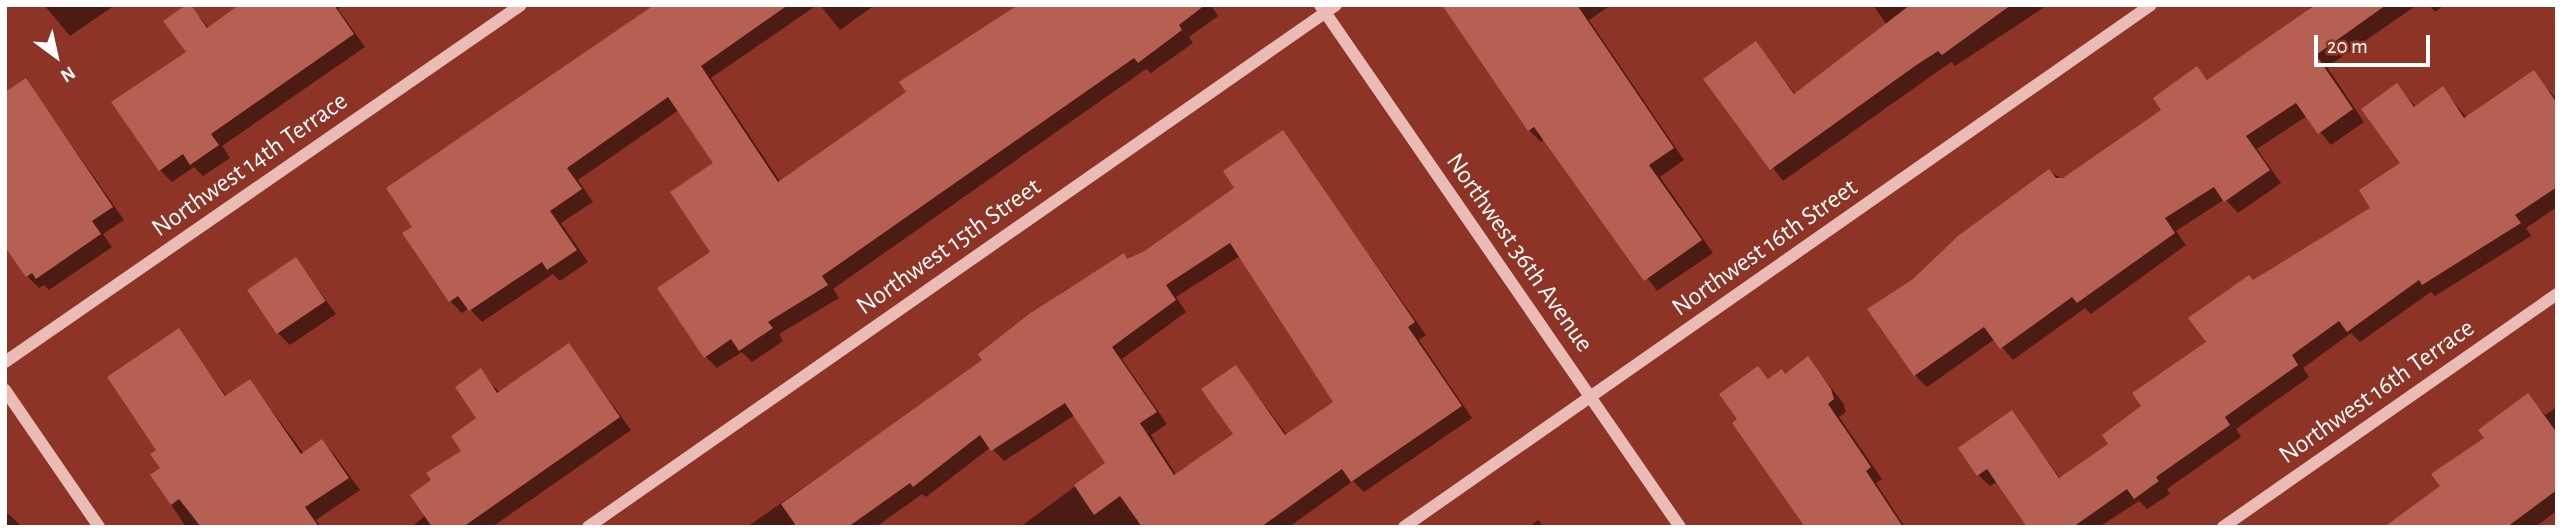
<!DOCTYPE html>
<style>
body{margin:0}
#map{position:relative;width:2562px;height:532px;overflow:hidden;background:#8e3426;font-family:"Alegreya Sans",sans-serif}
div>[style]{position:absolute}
.shadow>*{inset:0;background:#0007}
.building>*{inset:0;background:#b65f53;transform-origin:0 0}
.minor>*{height:12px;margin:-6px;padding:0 6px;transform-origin:6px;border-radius:6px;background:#ebbcb6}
span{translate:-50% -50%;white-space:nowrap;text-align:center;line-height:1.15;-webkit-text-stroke:6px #8e3426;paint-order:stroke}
.street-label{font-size:26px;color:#fff}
.frame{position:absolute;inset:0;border:7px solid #fff;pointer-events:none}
.north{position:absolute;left:21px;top:21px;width:70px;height:70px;-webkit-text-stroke:5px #8e3426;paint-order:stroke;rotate:147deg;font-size:19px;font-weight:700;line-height:28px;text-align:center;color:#fff}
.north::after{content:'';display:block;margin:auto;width:24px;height:32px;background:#fff;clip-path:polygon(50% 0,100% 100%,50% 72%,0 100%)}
.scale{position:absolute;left:2314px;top:35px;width:116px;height:32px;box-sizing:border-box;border:4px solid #fff;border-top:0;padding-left:9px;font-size:21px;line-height:24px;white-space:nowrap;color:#fff;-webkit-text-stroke:5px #8e3426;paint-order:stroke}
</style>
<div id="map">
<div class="shadow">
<div style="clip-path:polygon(44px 5px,115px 5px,70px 36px)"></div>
<div style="clip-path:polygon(189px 5px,209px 28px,242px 5px,343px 5px,338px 9px,365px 47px,222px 146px,230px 158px,203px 176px,194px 167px,172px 182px,160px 170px,188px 52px)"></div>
<div style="clip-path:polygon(654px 5px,817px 5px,711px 78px,781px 183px,908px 93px,1021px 5px,1211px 5px,1218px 16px,1189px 37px,1193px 43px,1151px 73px,1146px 69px,833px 289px,839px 298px,779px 334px,783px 341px,752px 362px,742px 352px,717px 368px,705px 356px,715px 164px,679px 110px,578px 180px,593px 202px,561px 223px,588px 262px,560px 281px,553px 274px,482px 322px,469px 308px,462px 313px,450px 301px,414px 227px)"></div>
<div style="clip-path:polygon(820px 5px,875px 5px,840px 30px)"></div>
<div style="clip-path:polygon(1462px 5px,1611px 5px,1589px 20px,1684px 160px,1660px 177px,1713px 253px,1657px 291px,1545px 139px,1541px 142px,1529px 130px)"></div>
<div style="clip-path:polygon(1873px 5px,2046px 6px,1955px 66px,1951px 62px,1783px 181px,1705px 80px,1756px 44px,1796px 95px,1887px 25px)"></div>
<div style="clip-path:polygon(2310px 5px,2417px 5px,2327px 67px,2364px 122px,2331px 145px,2307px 116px,2257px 149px,2281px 183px,2238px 213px,2225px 199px,2176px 231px,2186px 245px,2091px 314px,2085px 308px,2013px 360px,1995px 339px,1927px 387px,1915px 375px,1914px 280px,2049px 171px,2064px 180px,2164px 110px,2197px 69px,2209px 81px,2308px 12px)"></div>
<div style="clip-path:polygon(2429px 5px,2445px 5px,2435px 12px)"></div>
<div style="clip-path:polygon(2534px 73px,2557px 100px,2557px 207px,2526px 228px,2531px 236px,2435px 296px,2431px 292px,2360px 342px,2351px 333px,2303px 368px,2309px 377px,2236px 429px,2241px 437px,2167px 489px,2170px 494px,2147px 509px,2139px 501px,2099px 527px,2029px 527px,1998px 481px,1990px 486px,1978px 475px,2012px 413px,2061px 479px,2110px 444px,2209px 343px,2254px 282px,2373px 209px,2402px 164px,2396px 85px,2416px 107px,2443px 89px,2467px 118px)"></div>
<div style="clip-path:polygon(26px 80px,124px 220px,103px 234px,112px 247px,49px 290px,44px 285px,39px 288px,27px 276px,5px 244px,5px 92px)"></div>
<div style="clip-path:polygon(evenodd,1282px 132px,1426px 335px,1419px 340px,1472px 418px,1364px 492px,1353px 481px,1289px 527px,1020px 527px,1107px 463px,1075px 415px,1004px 461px,991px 447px,926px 497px,922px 494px,876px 527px,747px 527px,985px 360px,980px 354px,1064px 291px,1123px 255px,1128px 260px,1144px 253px,1237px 189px,1282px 132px,1240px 256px,1335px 402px,1287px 435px,1236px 367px,1235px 435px,1176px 475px,1151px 435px,1167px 424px,1122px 359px,1186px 312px,1176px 297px,1240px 256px)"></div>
<div style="clip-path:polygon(296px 259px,336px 314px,290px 345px,278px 333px)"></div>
<div style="clip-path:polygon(178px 330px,227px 397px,250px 381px,304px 454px,322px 442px,334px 454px,360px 490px,316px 520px,321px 527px,186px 527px,152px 476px,162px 468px,158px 450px)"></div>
<div style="clip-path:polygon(569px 345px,631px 430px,492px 527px,412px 527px,426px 515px,434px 481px,463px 451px,479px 419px,480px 371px,500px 393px)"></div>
<div style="clip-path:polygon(1808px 358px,1843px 403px,1846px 412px,1839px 417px,1882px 479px,1876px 483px,1905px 527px,1819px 527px,1739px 420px,1758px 368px,1770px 380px,1786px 376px)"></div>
<div style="clip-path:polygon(2528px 396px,2545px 415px,2557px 407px,2557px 511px,2535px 527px,2384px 527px,2442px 487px)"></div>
<div style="clip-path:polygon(5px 513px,10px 515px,22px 527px,5px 527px)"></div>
<div style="clip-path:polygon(1538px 520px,1544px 527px,1529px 527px)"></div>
</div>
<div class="building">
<div style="clip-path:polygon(186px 5px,191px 5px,207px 28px,239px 5px,334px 5px,354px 34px,211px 134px,219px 145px,190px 165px,183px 154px,159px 171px,111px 102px,186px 52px,163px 21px)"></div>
<div style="clip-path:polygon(654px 5px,788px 5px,701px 66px,778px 182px,906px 92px,899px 82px,1018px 5px,1205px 5px,1179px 25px,1182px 30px,1138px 63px,1134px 58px,822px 276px,828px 285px,768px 322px,773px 328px,739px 351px,731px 339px,704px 358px,657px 288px,710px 252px,670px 192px,713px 163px,668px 97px,567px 168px,582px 189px,550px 211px,577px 250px,547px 270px,542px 262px,469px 311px,458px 296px,449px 302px,402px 233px,412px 227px,386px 188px)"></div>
<div style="clip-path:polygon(1442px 5px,1577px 5px,1674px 148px,1649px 165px,1702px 240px,1644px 281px,1534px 127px,1528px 131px)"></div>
<div style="clip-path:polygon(1910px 5px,2011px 5px,1942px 55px,1938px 51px,1915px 66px,1770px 170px,1703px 79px,1756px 41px,1794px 94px)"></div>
<div style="clip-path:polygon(2315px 5px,2386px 5px,2316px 55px,2353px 109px,2318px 134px,2296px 103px,2246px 136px,2270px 170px,2224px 202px,2214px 187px,2165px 218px,2175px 233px,2077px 303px,2072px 297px,2000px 349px,1984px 327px,1914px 376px,1867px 309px,1913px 279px,1958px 236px,2049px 169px,2056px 178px,2063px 178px,2161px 110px,2153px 98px,2197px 66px,2207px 80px)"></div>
<div style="clip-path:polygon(2534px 70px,2557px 103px,2557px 187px,2515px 215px,2521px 223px,2422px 285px,2419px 280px,2347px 332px,2339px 321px,2292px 355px,2298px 365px,2225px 417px,2230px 425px,2156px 477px,2159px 481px,2134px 499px,2127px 489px,2073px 527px,2027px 527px,1987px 469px,1977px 476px,1958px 448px,2012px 410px,2059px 478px,2108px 444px,2102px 435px,2141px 406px,2132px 393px,2206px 342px,2188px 318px,2249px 275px,2253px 280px,2370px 208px,2359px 190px,2400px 163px,2361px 109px,2397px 83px,2414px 107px,2443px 86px,2464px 118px)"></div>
<div style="clip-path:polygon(26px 78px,113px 207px,92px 221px,101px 234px,36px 279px,32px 273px,26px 277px,5px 247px,5px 92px)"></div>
<div style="clip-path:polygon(evenodd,1283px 130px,1415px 322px,1408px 327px,1462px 406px,1351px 482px,1342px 469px,1261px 527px,1142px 527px,1120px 496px,1094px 515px,1074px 485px,1105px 463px,1065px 403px,991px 451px,980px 435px,913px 487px,910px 483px,848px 527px,797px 527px,781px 504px,982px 360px,978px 354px,1029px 314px,1124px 253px,1127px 259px,1143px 252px,1234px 188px,1223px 171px,1283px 130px,1230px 243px,1333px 402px,1285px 435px,1236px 365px,1201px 389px,1233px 434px,1174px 475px,1140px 423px,1157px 412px,1112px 347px,1176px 300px,1166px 285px,1230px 243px)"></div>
<div style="left:296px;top:257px;width:53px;height:59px;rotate:56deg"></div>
<div style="clip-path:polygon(179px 328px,225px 396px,250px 379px,301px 454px,322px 439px,349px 478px,305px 507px,319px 527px,201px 527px,179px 499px,171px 505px,150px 475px,160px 468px,150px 454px,156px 450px,107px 377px)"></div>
<div style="clip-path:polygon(569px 343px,620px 417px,463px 527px,432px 527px,410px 495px,431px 480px,426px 473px,461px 451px,451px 436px,476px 418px,455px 387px,481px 368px,497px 393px)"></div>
<div style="clip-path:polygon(1808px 356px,1831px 389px,1834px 399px,1828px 404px,1871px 467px,1866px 471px,1903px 527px,1805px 527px,1732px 423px,1737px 419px,1719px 394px,1758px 366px,1768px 379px,1782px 369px,1785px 374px)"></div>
<div style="clip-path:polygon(2528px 393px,2557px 433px,2557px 490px,2507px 527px,2384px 527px,2440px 486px,2431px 474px,2484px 438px,2478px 430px)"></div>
</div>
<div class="minor">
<div style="left:1320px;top:5px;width:634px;rotate:55.41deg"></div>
<div style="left:5px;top:362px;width:627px;rotate:-34.68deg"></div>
<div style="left:5px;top:390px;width:166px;rotate:55.5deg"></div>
<div style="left:588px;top:527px;width:912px;rotate:-34.91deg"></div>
<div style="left:1404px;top:527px;width:911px;rotate:-34.95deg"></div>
<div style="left:2223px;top:527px;width:407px;rotate:-34.9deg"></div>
</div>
<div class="street-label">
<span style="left:250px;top:165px;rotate:-35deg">Northwest 14th Terrace</span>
<span style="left:949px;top:247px;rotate:-35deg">Northwest 15th Street</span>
<span style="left:1765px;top:248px;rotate:-35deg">Northwest 16th Street</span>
<span style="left:1519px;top:253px;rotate:55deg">Northwest 36th Avenue</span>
<span style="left:2377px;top:392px;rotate:-35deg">Northwest 16th Terrace</span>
</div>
<div class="frame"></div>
<div class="north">N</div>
<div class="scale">20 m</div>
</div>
